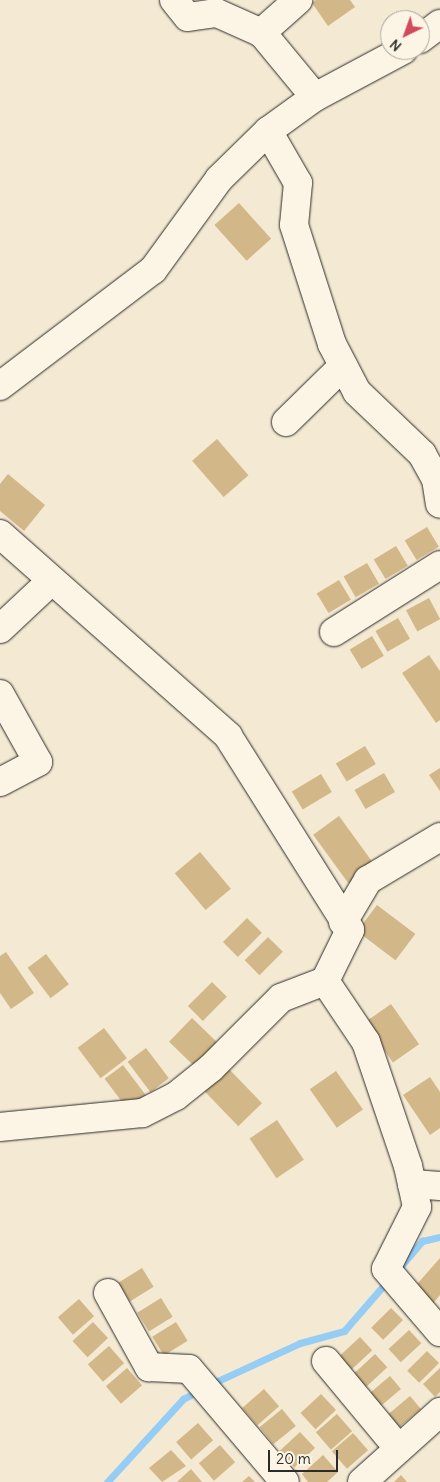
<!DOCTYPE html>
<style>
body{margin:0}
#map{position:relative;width:440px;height:1482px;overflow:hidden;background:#f4e9d2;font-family:Delius,sans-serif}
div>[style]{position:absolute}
.stream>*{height:7px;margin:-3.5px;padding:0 3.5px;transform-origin:3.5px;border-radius:3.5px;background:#95cdf4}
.building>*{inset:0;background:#d2b888;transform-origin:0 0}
.roads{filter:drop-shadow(0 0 1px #2b2b2b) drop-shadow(0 0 1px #2b2b2b)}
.minor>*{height:28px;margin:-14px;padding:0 14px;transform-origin:14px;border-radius:14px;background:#fcf5e5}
span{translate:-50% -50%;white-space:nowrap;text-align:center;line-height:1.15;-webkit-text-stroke:4px #fcf5e5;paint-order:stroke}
.north{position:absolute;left:380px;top:10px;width:50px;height:50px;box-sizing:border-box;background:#fcf5e5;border:1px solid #a8a49b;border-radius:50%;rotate:222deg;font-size:14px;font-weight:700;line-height:20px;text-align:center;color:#2b2b2b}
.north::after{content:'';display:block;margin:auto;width:18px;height:22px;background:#d1495b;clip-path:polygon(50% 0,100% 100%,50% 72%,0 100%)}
.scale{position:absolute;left:268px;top:1450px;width:70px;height:22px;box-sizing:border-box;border:2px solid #2b2b2b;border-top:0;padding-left:6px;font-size:15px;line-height:18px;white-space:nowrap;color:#2b2b2b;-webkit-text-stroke:4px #fcf5e5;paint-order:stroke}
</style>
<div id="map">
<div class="stream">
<div style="left:401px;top:1266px;width:33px;rotate:-50deg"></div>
<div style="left:422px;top:1241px;width:18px;rotate:-13deg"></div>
<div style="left:209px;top:1385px;width:100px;rotate:-24.8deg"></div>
<div style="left:300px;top:1343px;width:46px;rotate:-15.3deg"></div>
<div style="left:344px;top:1331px;width:69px;rotate:-49.1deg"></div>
<div style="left:107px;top:1482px;width:113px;rotate:-47.5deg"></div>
<div style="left:183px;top:1399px;width:19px;rotate:-28deg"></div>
</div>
<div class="building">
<div style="clip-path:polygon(316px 0,350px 0,355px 7px,328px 26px,312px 3px)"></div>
<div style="left:239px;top:203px;width:48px;height:33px;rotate:48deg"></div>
<div style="left:217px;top:439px;width:48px;height:33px;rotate:49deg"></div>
<div style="clip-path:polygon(8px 474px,45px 505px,24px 531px,0 511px,0 484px)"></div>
<div style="left:427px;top:527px;width:23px;height:26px;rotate:59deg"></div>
<div style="left:396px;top:546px;width:23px;height:26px;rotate:59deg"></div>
<div style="left:367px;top:563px;width:24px;height:27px;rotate:60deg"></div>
<div style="left:339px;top:580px;width:23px;height:26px;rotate:59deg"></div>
<div style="left:429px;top:598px;width:24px;height:26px;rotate:62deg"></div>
<div style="left:398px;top:618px;width:24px;height:26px;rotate:60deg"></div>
<div style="left:372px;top:636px;width:23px;height:26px;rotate:59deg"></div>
<div style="clip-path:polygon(429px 655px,440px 671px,440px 720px,436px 723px,402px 673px)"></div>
<div style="left:365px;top:746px;width:21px;height:34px;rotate:59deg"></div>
<div style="clip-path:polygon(440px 768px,440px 791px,429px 775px)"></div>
<div style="left:384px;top:773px;width:22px;height:34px;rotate:60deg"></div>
<div style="left:321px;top:774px;width:21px;height:34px;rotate:59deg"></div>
<div style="left:339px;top:816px;width:60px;height:32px;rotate:54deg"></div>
<div style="left:200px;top:852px;width:48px;height:33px;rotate:50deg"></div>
<div style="left:377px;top:905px;width:48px;height:33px;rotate:37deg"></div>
<div style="left:247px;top:918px;width:21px;height:34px;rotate:45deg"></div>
<div style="left:268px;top:937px;width:21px;height:33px;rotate:45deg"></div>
<div style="clip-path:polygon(6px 952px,34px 993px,11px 1009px,0 993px,0 956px)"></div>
<div style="left:46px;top:954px;width:38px;height:23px;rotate:53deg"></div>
<div style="left:212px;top:982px;width:21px;height:34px;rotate:45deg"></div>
<div style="left:391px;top:1004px;width:49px;height:32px;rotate:55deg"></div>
<div style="left:192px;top:1018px;width:37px;height:33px;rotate:44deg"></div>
<div style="left:104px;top:1028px;width:38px;height:33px;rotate:53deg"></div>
<div style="left:146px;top:1048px;width:38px;height:23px;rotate:53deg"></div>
<div style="left:123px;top:1065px;width:38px;height:23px;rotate:53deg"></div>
<div style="left:228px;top:1068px;width:49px;height:33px;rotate:46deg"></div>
<div style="left:336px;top:1071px;width:47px;height:32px;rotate:55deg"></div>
<div style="clip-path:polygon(430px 1077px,440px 1092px,440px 1128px,430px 1135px,403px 1095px)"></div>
<div style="left:277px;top:1120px;width:48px;height:33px;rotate:56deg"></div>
<div style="clip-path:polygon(440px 1258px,440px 1295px,430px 1307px,411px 1291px)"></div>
<div style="left:142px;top:1268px;width:22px;height:28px;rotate:58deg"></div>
<div style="left:161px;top:1298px;width:22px;height:28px;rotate:58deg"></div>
<div style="left:79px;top:1299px;width:23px;height:28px;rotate:49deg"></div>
<div style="left:391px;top:1308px;width:17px;height:28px;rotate:45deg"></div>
<div style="left:93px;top:1322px;width:22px;height:28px;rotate:47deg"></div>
<div style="left:176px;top:1322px;width:22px;height:28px;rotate:58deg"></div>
<div style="left:409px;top:1330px;width:18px;height:28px;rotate:47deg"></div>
<div style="left:360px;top:1337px;width:18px;height:28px;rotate:47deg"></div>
<div style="left:109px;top:1346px;width:23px;height:28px;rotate:49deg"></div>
<div style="left:427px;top:1351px;width:17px;height:28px;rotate:45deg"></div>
<div style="left:375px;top:1354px;width:18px;height:29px;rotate:47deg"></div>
<div style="left:127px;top:1368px;width:23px;height:28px;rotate:49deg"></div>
<div style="clip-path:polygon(440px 1368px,440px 1392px,435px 1397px,423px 1384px)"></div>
<div style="left:390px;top:1376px;width:17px;height:29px;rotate:50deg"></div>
<div style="left:264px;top:1389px;width:23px;height:29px;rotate:49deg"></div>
<div style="left:321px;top:1394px;width:22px;height:28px;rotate:47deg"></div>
<div style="left:410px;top:1396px;width:17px;height:28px;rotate:50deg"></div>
<div style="left:282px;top:1409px;width:22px;height:29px;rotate:51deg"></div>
<div style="left:337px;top:1414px;width:23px;height:28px;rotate:49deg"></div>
<div style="left:198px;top:1423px;width:23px;height:29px;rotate:49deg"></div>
<div style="left:300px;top:1432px;width:22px;height:28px;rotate:47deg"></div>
<div style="left:353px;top:1433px;width:23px;height:28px;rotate:49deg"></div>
<div style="left:220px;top:1445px;width:23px;height:28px;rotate:49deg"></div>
<div style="clip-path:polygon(171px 1450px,186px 1466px,162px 1482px,149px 1468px)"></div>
<div style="clip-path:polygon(323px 1455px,338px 1472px,327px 1482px,308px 1482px,302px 1474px)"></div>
<div style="clip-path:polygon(191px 1469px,202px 1482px,177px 1482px)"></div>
<div style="clip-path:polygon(401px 1475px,407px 1482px,394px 1482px)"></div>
<div style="clip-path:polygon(249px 1476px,255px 1482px,242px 1482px)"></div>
</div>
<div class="roads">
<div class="minor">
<div style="left:174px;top:0;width:22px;rotate:51deg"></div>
<div style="left:188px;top:17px;width:29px;rotate:-8deg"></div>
<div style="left:217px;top:13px;width:49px;rotate:24deg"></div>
<div style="left:262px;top:33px;width:83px;rotate:50.4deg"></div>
<div style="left:261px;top:33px;width:50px;rotate:-41.7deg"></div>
<div style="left:420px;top:39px;width:25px;rotate:-37deg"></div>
<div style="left:268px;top:131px;width:60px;rotate:60deg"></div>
<div style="left:298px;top:183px;width:42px;rotate:95.4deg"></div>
<div style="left:294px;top:225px;width:125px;rotate:72.3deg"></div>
<div style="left:332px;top:344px;width:54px;rotate:62.5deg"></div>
<div style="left:357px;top:392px;width:90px;rotate:43.6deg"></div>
<div style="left:422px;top:454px;width:29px;rotate:61deg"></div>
<div style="left:436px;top:479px;width:25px;rotate:81deg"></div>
<div style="left:0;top:386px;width:192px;rotate:-37.2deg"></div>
<div style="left:153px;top:270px;width:112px;rotate:-54deg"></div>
<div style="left:219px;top:179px;width:69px;rotate:-44.4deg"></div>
<div style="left:268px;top:131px;width:58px;rotate:-35.9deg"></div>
<div style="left:315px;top:97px;width:100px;rotate:-28.1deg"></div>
<div style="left:286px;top:422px;width:80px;rotate:-44.5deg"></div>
<div style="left:0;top:534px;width:305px;rotate:41.5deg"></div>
<div style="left:228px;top:736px;width:229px;rotate:57.8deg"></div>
<div style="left:350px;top:930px;width:57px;rotate:116.1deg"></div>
<div style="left:325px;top:981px;width:47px;rotate:158.9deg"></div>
<div style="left:281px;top:998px;width:99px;rotate:135deg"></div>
<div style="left:211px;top:1068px;width:45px;rotate:141.3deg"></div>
<div style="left:176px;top:1096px;width:38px;rotate:153deg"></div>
<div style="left:142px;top:1113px;width:143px;rotate:174.4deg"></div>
<div style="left:0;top:629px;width:69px;rotate:-43.2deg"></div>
<div style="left:334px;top:632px;width:125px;rotate:-32.3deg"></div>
<div style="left:0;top:694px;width:78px;rotate:60.8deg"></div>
<div style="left:38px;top:762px;width:43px;rotate:152.2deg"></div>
<div style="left:343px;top:922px;width:49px;rotate:-59.2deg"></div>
<div style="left:368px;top:880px;width:84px;rotate:-30.8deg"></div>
<div style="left:325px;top:981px;width:73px;rotate:56.1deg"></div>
<div style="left:366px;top:1042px;width:131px;rotate:71.3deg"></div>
<div style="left:408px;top:1166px;width:42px;rotate:77.6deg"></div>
<div style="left:417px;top:1207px;width:69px;rotate:116.6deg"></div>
<div style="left:386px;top:1269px;width:83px;rotate:49.4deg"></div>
<div style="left:412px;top:1184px;width:28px;rotate:4deg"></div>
<div style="left:108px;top:1293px;width:85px;rotate:61deg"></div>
<div style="left:149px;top:1367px;width:40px;rotate:2.9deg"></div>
<div style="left:189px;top:1369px;width:148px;rotate:49.7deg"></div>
<div style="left:326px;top:1361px;width:114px;rotate:50.3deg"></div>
<div style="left:362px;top:1482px;width:105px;rotate:-41.9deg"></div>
</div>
</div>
<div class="north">N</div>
<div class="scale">20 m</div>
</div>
